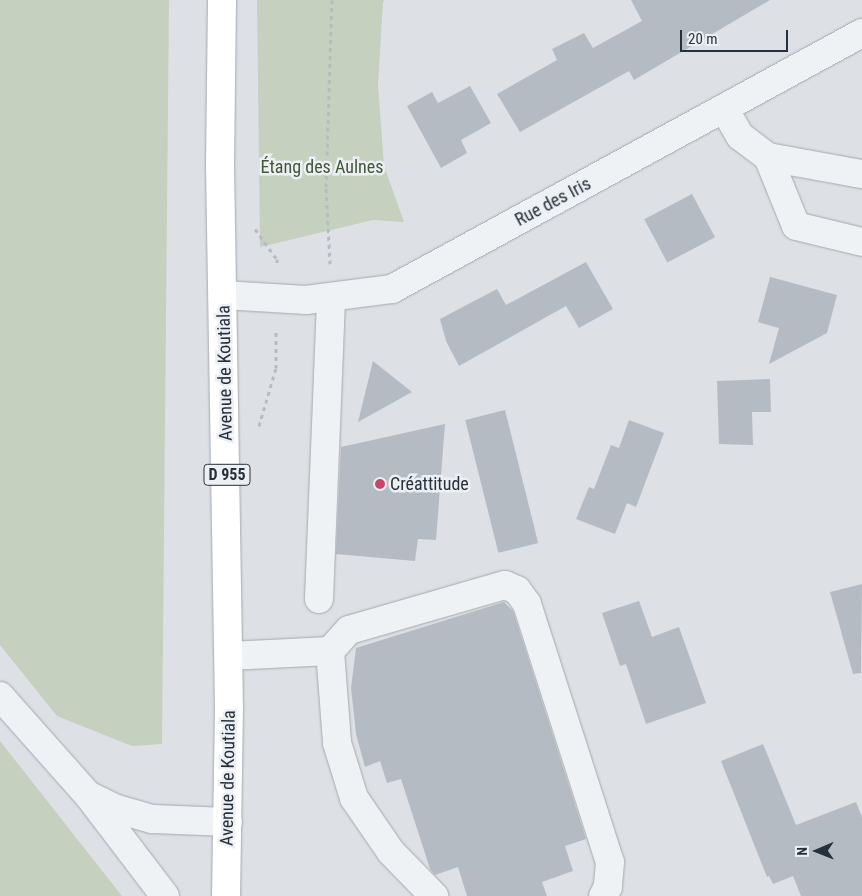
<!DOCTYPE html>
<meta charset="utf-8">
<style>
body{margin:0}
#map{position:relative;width:862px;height:896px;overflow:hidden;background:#dde1e6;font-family:"Roboto Condensed",sans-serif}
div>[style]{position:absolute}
.green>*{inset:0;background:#c5d0be}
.building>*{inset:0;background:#b4bbc2;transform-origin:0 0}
.path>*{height:3px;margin-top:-1.5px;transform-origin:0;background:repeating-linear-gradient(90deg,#b7bcc1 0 4px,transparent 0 8px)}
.roads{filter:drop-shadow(0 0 1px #a3a9b0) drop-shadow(0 0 1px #a3a9b0)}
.minor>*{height:28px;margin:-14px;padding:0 14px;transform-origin:14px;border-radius:14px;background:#eff2f5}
.major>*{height:28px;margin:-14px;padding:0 14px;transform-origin:14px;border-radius:14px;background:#fff}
.dots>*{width:14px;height:14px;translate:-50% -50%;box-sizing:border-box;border:2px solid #ecf0f4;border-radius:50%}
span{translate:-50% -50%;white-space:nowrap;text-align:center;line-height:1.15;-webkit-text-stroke:5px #ecf0f4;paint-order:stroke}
.shield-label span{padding:1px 4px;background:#ecf0f4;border:1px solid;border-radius:4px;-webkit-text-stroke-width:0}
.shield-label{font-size:16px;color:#27313c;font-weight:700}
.park-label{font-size:18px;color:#3f5735}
.street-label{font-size:18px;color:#27313c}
.poi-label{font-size:18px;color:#27313c}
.left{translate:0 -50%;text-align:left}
.north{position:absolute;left:792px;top:826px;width:50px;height:50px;-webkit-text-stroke:4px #ecf0f4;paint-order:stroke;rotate:269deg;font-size:14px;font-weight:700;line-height:20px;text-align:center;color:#27313c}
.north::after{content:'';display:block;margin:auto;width:18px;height:22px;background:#27313c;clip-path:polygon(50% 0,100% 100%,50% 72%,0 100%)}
.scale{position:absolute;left:680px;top:30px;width:108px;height:22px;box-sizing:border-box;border:2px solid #27313c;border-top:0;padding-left:6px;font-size:15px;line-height:18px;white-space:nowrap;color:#27313c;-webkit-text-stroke:4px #ecf0f4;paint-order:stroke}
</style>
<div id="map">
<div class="green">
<div style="clip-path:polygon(0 0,169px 0,162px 744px,132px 746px,57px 716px,0 645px)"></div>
<div style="clip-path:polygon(257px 0,385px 0,383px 2px,378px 85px,384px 166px,404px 222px,373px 220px,260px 247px)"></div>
<div style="clip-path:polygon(0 741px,122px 896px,0 896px)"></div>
</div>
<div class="building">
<div style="clip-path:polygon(631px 0,770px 0,634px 80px,629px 71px,520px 132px,497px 94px,557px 60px,552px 49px,584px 33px,593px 48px,642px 21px)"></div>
<div style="clip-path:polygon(470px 86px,491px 123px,461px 140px,467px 153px,441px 168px,407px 106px,432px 92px,438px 103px)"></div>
<div style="left:692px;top:194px;width:49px;height:54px;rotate:62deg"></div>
<div style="clip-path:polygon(586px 262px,613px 309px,579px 328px,566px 306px,459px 366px,446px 341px,440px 319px,497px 289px,506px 305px)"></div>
<div style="clip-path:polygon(770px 277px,837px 295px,827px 333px,769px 364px,779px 328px,758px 322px)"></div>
<div style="clip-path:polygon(373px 361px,412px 392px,358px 422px)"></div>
<div style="clip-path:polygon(770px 379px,771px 412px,752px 412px,753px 445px,719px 444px,717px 381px)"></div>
<div style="left:505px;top:410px;width:137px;height:41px;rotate:76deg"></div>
<div style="clip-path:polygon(629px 420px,664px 433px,636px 507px,627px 503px,615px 534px,576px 519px,589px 487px,594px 489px,611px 445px,619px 448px)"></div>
<div style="clip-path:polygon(445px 424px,436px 540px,418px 539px,415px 561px,336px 554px,341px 447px)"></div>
<div style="clip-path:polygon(862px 584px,861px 673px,853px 674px,830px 592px)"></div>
<div style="clip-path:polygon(639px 601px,652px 637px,679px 627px,706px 703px,646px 724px,626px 664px,620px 666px,602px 613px)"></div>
<div style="clip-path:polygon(504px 602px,513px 611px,586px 839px,565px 846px,573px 871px,542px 882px,547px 896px,467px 896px,458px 867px,435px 875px,430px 869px,401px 779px,387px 783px,380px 761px,365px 767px,356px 734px,351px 688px,356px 648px)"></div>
<div style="clip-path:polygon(763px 744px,796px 825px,856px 802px,862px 817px,862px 896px,801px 896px,793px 876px,773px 884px,769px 876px,767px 877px,721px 761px)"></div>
</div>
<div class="path">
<div style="left:255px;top:229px;width:37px;rotate:54deg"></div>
<div style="left:277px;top:259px;width:7px;rotate:90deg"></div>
<div style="left:330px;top:264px;width:77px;rotate:-93deg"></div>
<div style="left:326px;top:187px;width:187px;rotate:-88.2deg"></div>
<div style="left:259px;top:426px;width:60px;rotate:-73.7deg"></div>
<div style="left:276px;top:368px;width:39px;rotate:-90deg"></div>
</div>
<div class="roads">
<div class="minor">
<div style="left:725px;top:110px;width:30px;rotate:60deg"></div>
<div style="left:740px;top:136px;width:35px;rotate:37deg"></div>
<div style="left:768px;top:157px;width:96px;rotate:10.3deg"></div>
<div style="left:768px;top:157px;width:74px;rotate:67.9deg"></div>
<div style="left:796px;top:226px;width:68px;rotate:13.6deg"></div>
<div style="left:223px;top:295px;width:83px;rotate:3.4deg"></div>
<div style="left:306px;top:300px;width:87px;rotate:-7.3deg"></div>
<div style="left:392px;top:289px;width:535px;rotate:-28.58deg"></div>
<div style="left:319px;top:599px;width:302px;rotate:-87.7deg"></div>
<div style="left:330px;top:651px;width:92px;rotate:85.6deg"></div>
<div style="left:337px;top:743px;width:58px;rotate:72.8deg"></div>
<div style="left:354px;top:798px;width:65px;rotate:55.6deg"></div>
<div style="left:391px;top:852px;width:62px;rotate:45.7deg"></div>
<div style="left:229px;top:656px;width:101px;rotate:-2.8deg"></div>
<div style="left:330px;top:651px;width:28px;rotate:-48deg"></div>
<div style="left:349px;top:630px;width:162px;rotate:-16.1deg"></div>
<div style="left:505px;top:585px;width:13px;rotate:23deg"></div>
<div style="left:517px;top:590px;width:17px;rotate:54deg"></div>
<div style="left:527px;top:604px;width:271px;rotate:72.2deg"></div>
<div style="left:610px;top:862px;width:25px;rotate:95deg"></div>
<div style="left:608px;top:887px;width:10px;rotate:119deg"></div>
<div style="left:0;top:696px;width:132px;rotate:48.4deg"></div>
<div style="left:88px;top:795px;width:127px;rotate:52.7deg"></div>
<div style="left:92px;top:797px;width:28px;rotate:26deg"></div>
<div style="left:117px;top:809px;width:37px;rotate:16deg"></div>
<div style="left:153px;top:819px;width:75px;rotate:2.3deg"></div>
</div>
<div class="major">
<div style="left:222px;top:0;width:166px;rotate:90.7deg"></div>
<div style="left:220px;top:166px;width:541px;rotate:89.05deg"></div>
<div style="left:229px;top:707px;width:189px;rotate:90.9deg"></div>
</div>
</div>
<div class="dots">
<div style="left:380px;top:484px;background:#c64767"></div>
</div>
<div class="shield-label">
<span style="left:227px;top:475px">D 955</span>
</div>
<div class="park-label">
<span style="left:322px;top:167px">Étang des Aulnes</span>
</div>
<div class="street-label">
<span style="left:553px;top:202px;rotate:-28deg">Rue des Iris</span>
<span style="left:225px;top:373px;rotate:-91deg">Avenue de Koutiala</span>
<span style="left:228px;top:778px;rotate:-89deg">Avenue de Koutiala</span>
</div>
<div class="poi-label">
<span class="left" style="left:390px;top:484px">Créattitude</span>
</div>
<div class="north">N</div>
<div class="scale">20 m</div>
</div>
